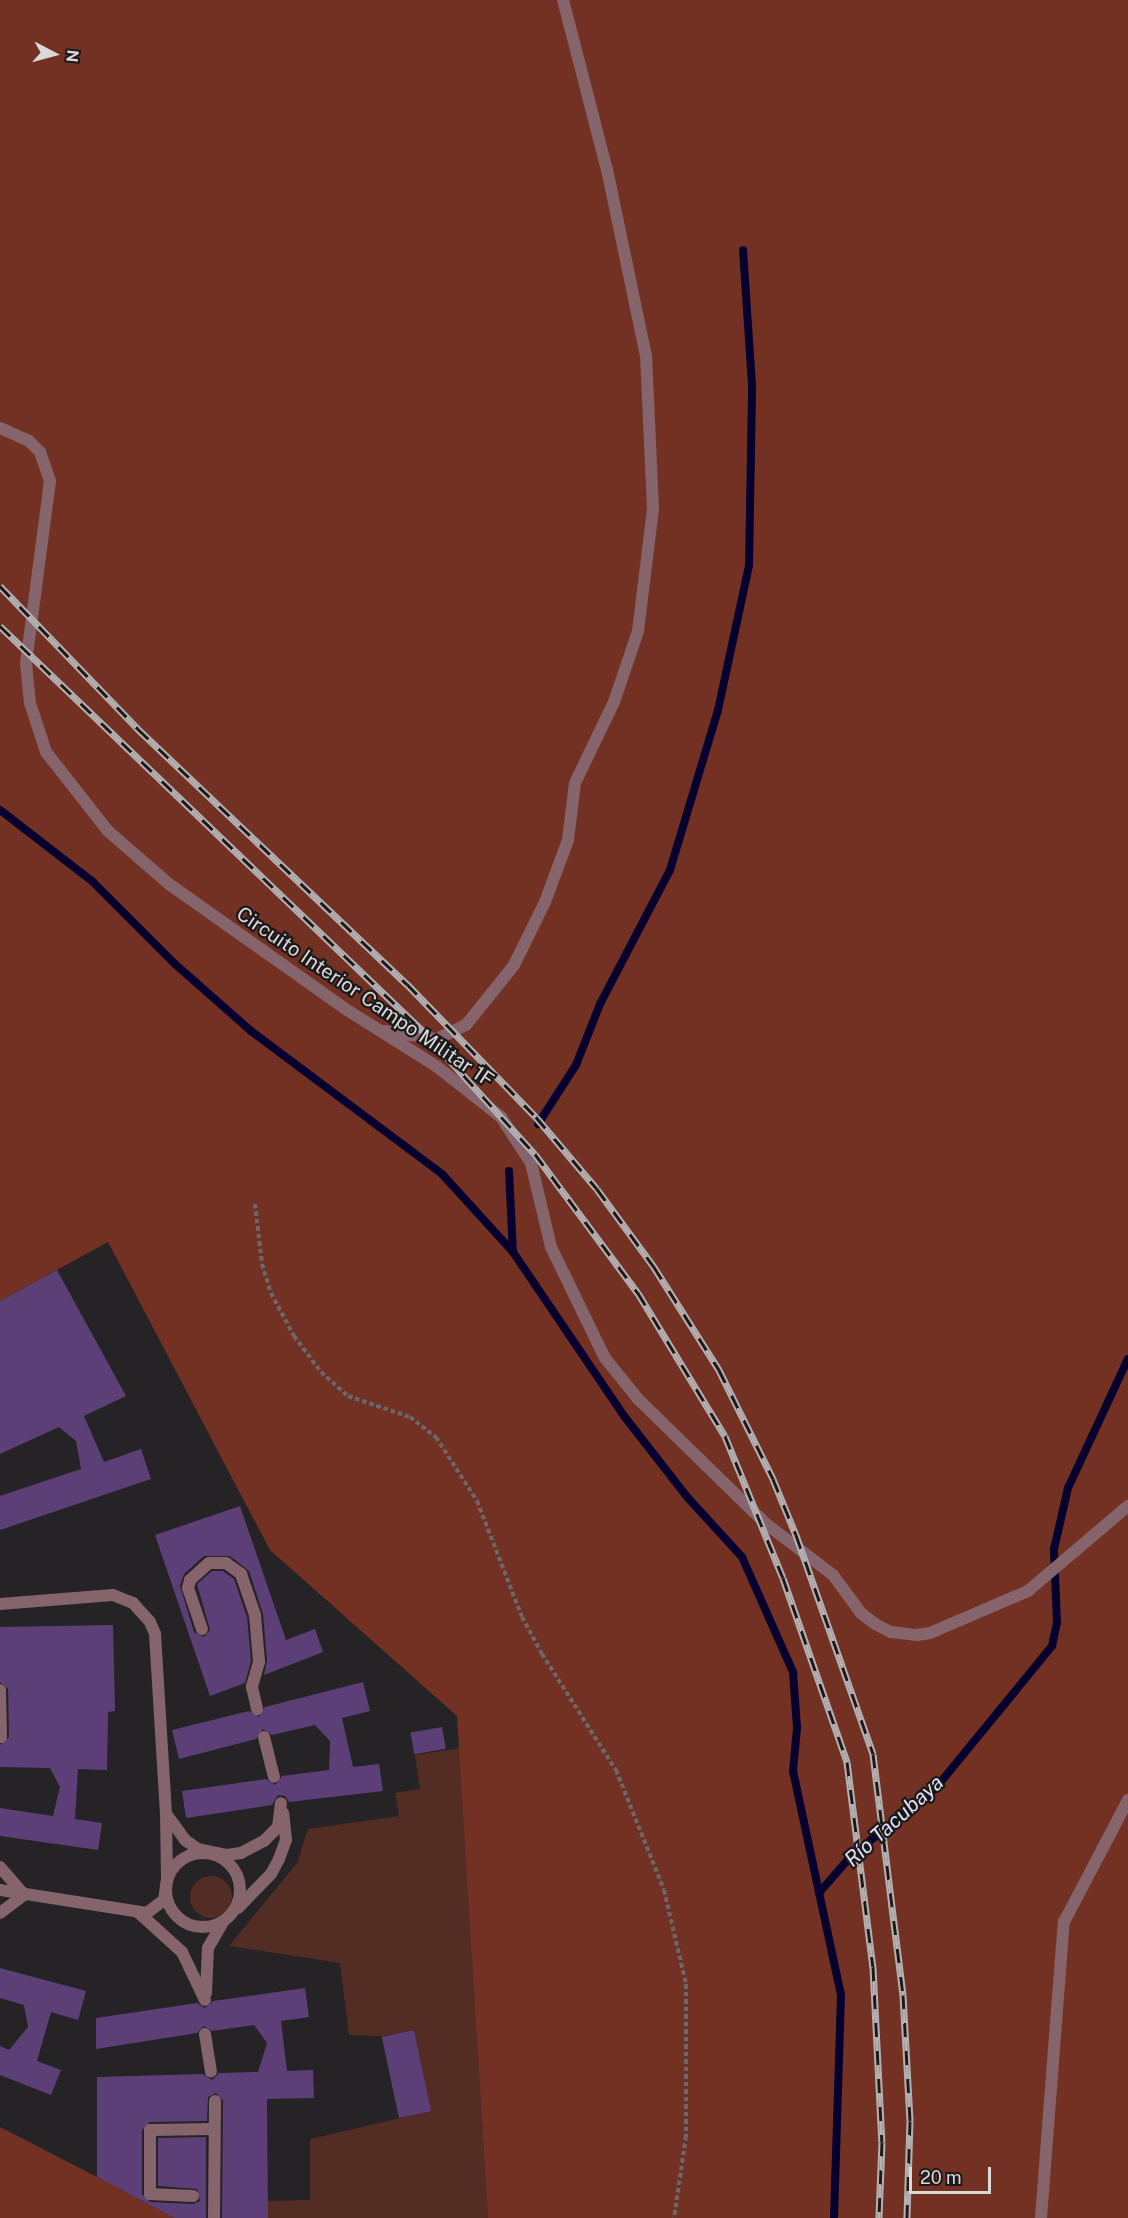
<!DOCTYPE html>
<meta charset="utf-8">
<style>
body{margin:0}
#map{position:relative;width:1128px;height:2218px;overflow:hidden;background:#252325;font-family:"Public Sans",sans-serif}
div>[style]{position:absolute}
.green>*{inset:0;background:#532c24}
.round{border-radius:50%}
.forest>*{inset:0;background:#733123}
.stream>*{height:8px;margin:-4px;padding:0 4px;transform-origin:4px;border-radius:4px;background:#07002f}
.building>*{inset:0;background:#5d3f78;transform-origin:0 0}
.path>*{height:4px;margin-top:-2px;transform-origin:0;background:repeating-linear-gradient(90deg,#6a686a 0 4.5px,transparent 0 7.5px)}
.service>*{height:12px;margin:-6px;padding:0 6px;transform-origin:6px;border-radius:6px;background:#85646b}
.service>.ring{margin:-6px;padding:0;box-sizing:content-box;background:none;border:12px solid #85646b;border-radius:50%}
.minor>*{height:12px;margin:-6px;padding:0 6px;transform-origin:6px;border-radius:6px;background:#85646b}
.rail>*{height:7px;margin-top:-3.5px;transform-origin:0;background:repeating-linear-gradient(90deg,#1c191b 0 14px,#b3b1b3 0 28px);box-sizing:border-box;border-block:2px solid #b3b1b3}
span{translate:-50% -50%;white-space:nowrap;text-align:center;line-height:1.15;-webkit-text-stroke:4.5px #1c191b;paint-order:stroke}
.street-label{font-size:20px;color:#dad9da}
.water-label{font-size:21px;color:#dfe2f5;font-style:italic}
.north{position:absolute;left:24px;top:24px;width:60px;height:60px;-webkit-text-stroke:4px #1c191b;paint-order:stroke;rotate:96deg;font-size:16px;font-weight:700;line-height:24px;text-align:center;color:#dad9da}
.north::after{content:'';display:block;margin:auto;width:21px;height:27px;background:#dad9da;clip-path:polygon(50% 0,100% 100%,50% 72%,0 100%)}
.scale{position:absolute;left:909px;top:2167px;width:82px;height:27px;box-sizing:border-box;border:3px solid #dad9da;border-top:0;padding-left:8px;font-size:18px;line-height:21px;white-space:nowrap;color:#dad9da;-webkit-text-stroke:4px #1c191b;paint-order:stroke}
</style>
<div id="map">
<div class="green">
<div style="clip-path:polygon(460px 1748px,488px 2218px,268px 2218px,268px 2201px,310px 2200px,310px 2139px,431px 2111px,414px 2030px,382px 2036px,349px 2035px,340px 1963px,229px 1946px,297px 1863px,308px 1829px,399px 1816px,395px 1793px,420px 1789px,415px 1755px)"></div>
<div class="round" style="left:190px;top:1876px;width:42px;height:42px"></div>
</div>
<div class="forest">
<div style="clip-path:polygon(0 0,1128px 0,1128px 2218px,488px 2218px,457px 1716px,270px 1550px,108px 1242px,0 1301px)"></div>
<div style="clip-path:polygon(0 2127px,97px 2177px,175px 2218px,0 2218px)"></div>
</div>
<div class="stream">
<div style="left:0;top:810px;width:118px;rotate:37.7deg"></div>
<div style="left:93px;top:882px;width:116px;rotate:45deg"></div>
<div style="left:175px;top:964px;width:101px;rotate:41.4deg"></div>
<div style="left:251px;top:1031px;width:239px;rotate:36.8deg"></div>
<div style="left:442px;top:1174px;width:105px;rotate:47.7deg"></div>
<div style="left:513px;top:1252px;width:198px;rotate:55.9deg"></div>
<div style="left:624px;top:1416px;width:104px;rotate:52deg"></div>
<div style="left:688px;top:1498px;width:80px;rotate:47.5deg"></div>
<div style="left:742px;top:1557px;width:126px;rotate:66.1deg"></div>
<div style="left:793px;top:1672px;width:56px;rotate:85.9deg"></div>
<div style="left:797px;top:1728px;width:43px;rotate:95.3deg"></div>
<div style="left:793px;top:1771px;width:229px;rotate:77.9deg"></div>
<div style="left:841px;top:1995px;width:223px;rotate:91.8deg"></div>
<div style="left:538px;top:1124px;width:70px;rotate:-57.2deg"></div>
<div style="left:576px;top:1065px;width:66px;rotate:-68.5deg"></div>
<div style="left:600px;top:1004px;width:151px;rotate:-62.4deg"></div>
<div style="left:670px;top:870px;width:167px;rotate:-73.3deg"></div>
<div style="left:718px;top:710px;width:148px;rotate:-77.9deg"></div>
<div style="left:749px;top:565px;width:180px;rotate:-89deg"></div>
<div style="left:752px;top:385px;width:135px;rotate:-93.8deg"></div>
<div style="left:509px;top:1171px;width:81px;rotate:87.2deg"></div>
<div style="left:819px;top:1893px;width:49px;rotate:-49.1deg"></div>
<div style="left:851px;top:1856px;width:107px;rotate:-38.6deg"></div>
<div style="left:935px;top:1789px;width:185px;rotate:-50.7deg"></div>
<div style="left:1052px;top:1646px;width:25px;rotate:-78deg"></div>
<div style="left:1057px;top:1622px;width:73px;rotate:-92.4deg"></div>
<div style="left:1054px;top:1549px;width:63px;rotate:-77.1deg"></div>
<div style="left:1068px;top:1488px;width:142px;rotate:-65.1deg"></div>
</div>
<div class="building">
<div style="clip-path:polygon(57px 1270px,126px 1396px,84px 1416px,104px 1462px,141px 1449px,151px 1479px,0 1530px,0 1496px,81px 1469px,76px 1441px,59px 1427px,0 1454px,0 1301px)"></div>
<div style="clip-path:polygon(240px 1506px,286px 1640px,315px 1629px,323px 1652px,264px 1675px,267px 1661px,263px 1614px,249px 1571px,230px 1556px,204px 1556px,184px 1574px,180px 1586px,194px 1632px,204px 1637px,210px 1630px,197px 1584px,212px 1571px,223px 1571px,234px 1579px,247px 1617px,251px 1661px,245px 1683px,210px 1696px,155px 1535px)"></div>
<div style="clip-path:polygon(113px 1625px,115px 1711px,108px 1712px,107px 1770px,78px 1769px,75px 1819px,102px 1823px,98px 1850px,0 1836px,0 1808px,53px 1816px,60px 1787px,50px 1768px,0 1767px,0 1745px,9px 1737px,8px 1689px,0 1682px,0 1627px)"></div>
<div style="clip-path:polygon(363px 1682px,370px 1711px,342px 1718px,353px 1767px,379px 1764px,383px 1791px,289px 1802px,285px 1796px,278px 1795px,272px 1805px,186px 1818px,182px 1791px,266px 1779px,275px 1785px,282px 1776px,329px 1770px,330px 1741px,315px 1725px,272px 1735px,263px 1729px,256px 1739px,179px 1759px,172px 1730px,249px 1711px,259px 1717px,265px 1707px)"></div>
<div style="left:442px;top:1727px;width:22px;height:32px;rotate:80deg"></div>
<div style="clip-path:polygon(0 1968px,86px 1991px,78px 2020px,51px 2012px,37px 2061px,61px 2070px,51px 2095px,0 2075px,0 2046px,9px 2050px,28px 2027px,24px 2005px,0 1998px)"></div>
<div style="clip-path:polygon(305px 1988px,309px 2017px,281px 2021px,287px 2071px,313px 2070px,314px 2098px,267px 2099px,268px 2218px,222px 2218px,223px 2101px,216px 2093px,208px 2097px,207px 2121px,150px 2122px,142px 2130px,142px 2194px,150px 2202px,193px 2204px,200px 2201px,197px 2189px,158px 2186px,158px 2138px,206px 2137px,206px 2218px,175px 2218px,97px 2177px,97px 2077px,203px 2074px,212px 2080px,219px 2073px,258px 2072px,267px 2043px,254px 2025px,212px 2031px,204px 2026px,197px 2033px,96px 2049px,96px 2018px,197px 2003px,205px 2008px,213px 2001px)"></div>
<div style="left:414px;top:2030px;width:83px;height:33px;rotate:78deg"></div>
</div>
<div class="path">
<div style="left:255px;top:1204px;width:60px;rotate:83.3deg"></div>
<div style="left:262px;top:1264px;width:30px;rotate:73deg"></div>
<div style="left:271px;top:1293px;width:49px;rotate:61.9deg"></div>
<div style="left:294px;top:1336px;width:45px;rotate:53.1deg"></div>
<div style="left:321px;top:1372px;width:36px;rotate:42deg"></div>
<div style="left:348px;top:1396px;width:65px;rotate:18.7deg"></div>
<div style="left:410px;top:1417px;width:33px;rotate:38deg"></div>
<div style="left:436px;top:1437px;width:76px;rotate:57.4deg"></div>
<div style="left:477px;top:1501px;width:124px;rotate:68.8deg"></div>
<div style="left:522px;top:1617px;width:42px;rotate:61.6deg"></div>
<div style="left:542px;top:1654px;width:138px;rotate:57.5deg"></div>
<div style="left:616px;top:1770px;width:129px;rotate:68.2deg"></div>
<div style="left:664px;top:1890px;width:97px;rotate:76.8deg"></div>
<div style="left:686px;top:1984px;width:152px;rotate:90deg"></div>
<div style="left:686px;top:2136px;width:83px;rotate:98.3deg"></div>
</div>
<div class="service">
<div style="left:0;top:1604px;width:113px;rotate:-4.6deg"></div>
<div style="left:113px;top:1595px;width:22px;rotate:22deg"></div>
<div style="left:133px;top:1603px;width:25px;rotate:48deg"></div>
<div style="left:150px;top:1622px;width:13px;rotate:67deg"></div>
<div style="left:155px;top:1634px;width:180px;rotate:86.5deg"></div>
<div style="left:166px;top:1814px;width:65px;rotate:89.1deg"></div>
<div style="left:167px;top:1879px;width:21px;rotate:98deg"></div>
<div style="left:164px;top:1900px;width:21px;rotate:143deg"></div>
<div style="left:147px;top:1913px;width:149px;rotate:-171.1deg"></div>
<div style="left:202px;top:1629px;width:43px;rotate:-108.9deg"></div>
<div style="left:188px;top:1588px;width:8px;rotate:-76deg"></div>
<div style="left:190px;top:1580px;width:25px;rotate:-42deg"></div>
<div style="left:209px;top:1563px;width:17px"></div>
<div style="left:226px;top:1563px;width:19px;rotate:36deg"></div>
<div style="left:241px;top:1574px;width:43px;rotate:71.1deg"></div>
<div style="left:255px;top:1615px;width:47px;rotate:85.1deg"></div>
<div style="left:259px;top:1662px;width:26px;rotate:106deg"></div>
<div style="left:252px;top:1687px;width:23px;rotate:77deg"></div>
<div style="left:0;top:1690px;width:47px;rotate:88.8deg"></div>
<div style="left:264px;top:1737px;width:41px;rotate:76deg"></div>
<div style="left:167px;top:1815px;width:31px;rotate:54deg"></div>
<div style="left:185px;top:1840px;width:16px;rotate:35deg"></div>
<div style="left:198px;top:1849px;width:30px;rotate:12deg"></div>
<div style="left:227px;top:1855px;width:14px;rotate:-8deg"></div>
<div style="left:241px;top:1853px;width:26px;rotate:-28deg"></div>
<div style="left:264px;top:1841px;width:20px;rotate:-45deg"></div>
<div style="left:278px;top:1827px;width:24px;rotate:-83deg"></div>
<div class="ring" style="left:166px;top:1853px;width:62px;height:62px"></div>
<div style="left:0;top:1867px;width:37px;rotate:49deg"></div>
<div style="left:24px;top:1895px;width:30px;rotate:143deg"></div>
<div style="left:238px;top:1908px;width:47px;rotate:-45.9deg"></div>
<div style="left:271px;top:1874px;width:17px;rotate:-62deg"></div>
<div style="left:279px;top:1859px;width:20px;rotate:-70deg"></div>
<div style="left:286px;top:1840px;width:27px;rotate:-96deg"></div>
<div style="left:139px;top:1913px;width:58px;rotate:42.2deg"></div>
<div style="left:182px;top:1952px;width:53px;rotate:64.4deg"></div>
<div style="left:206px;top:1993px;width:45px;rotate:-87.5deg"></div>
<div style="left:208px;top:1948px;width:28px;rotate:-60deg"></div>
<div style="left:205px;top:2034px;width:38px;rotate:81deg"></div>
<div style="left:193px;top:2196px;width:43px;rotate:-177.3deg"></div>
<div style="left:150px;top:2194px;width:64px;rotate:-90deg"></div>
<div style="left:150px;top:2130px;width:64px;rotate:-0.9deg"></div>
<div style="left:214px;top:2218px;width:117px;rotate:-89.5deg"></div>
</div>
<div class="minor">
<div style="left:0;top:428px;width:32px;rotate:24deg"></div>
<div style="left:29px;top:441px;width:16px;rotate:45deg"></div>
<div style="left:40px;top:452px;width:31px;rotate:71deg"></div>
<div style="left:50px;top:481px;width:184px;rotate:97.5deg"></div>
<div style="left:26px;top:663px;width:40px;rotate:84.3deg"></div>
<div style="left:30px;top:703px;width:52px;rotate:71.9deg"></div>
<div style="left:46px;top:752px;width:100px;rotate:51.9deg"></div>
<div style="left:108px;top:831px;width:81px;rotate:41deg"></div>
<div style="left:169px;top:884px;width:214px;rotate:35.3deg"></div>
<div style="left:344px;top:1008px;width:109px;rotate:32.2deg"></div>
<div style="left:436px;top:1066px;width:83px;rotate:38.1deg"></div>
<div style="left:501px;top:1117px;width:55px;rotate:56.9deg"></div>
<div style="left:531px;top:1163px;width:86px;rotate:76.6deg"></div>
<div style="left:551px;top:1247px;width:123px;rotate:64.1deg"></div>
<div style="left:605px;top:1358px;width:53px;rotate:51.2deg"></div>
<div style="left:638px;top:1399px;width:177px;rotate:44.3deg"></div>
<div style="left:765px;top:1523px;width:86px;rotate:37.4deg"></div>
<div style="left:833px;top:1575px;width:47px;rotate:53.6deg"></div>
<div style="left:861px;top:1613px;width:18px;rotate:38deg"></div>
<div style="left:875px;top:1624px;width:18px;rotate:27deg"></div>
<div style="left:891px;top:1632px;width:26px;rotate:7deg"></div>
<div style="left:917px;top:1635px;width:13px;rotate:-9deg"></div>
<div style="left:930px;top:1633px;width:107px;rotate:-23.2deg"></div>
<div style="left:1028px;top:1591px;width:131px;rotate:-40.4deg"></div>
<div style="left:384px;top:1031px;width:54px;rotate:8.6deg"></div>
<div style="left:437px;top:1039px;width:32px;rotate:-26deg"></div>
<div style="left:466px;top:1025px;width:77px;rotate:-51.3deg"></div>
<div style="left:514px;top:965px;width:70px;rotate:-63.8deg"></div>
<div style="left:545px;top:902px;width:66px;rotate:-69.6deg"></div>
<div style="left:568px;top:840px;width:57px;rotate:-83deg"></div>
<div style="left:575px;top:783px;width:90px;rotate:-64.3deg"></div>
<div style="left:614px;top:702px;width:75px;rotate:-71.3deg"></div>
<div style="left:638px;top:631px;width:123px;rotate:-83deg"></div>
<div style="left:653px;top:509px;width:153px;rotate:-92.6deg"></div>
<div style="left:646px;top:356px;width:190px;rotate:-101.8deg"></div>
<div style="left:607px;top:170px;width:176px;rotate:-104.5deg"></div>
<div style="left:1041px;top:2218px;width:297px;rotate:-85.6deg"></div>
<div style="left:1064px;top:1922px;width:138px;rotate:-62.3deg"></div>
</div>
<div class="rail">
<div style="left:0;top:586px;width:199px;rotate:46deg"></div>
<div style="left:138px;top:729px;width:371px;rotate:43.5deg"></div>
<div style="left:407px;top:984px;width:185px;rotate:45.9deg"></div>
<div style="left:536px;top:1117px;width:94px;rotate:49.7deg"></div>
<div style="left:597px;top:1189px;width:97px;rotate:53.8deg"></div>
<div style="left:654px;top:1267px;width:122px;rotate:57.7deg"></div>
<div style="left:719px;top:1370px;width:122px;rotate:63.6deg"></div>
<div style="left:773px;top:1479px;width:61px;rotate:67.7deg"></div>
<div style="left:796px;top:1535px;width:232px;rotate:70.6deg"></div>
<div style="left:873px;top:1754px;width:243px;rotate:82.9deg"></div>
<div style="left:903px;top:1995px;width:126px;rotate:86.8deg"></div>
<div style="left:910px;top:2121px;width:97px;rotate:91.8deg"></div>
<div style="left:0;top:626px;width:590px;rotate:43.76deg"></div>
<div style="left:426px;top:1034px;width:162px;rotate:47.8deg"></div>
<div style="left:535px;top:1154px;width:173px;rotate:53.5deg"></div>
<div style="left:638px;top:1293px;width:167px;rotate:58.7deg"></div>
<div style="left:725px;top:1436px;width:153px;rotate:67.8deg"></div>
<div style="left:783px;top:1578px;width:195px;rotate:70.8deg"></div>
<div style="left:847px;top:1762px;width:207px;rotate:82.8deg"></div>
<div style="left:873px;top:1967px;width:175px;rotate:87.1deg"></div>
<div style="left:882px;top:2142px;width:76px;rotate:92.3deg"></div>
</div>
<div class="street-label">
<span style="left:365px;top:997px;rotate:34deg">Circuito Interior Campo Militar 1F</span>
</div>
<div class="water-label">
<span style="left:894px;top:1821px;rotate:-42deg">Río Tacubaya</span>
</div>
<div class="north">N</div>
<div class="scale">20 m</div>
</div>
